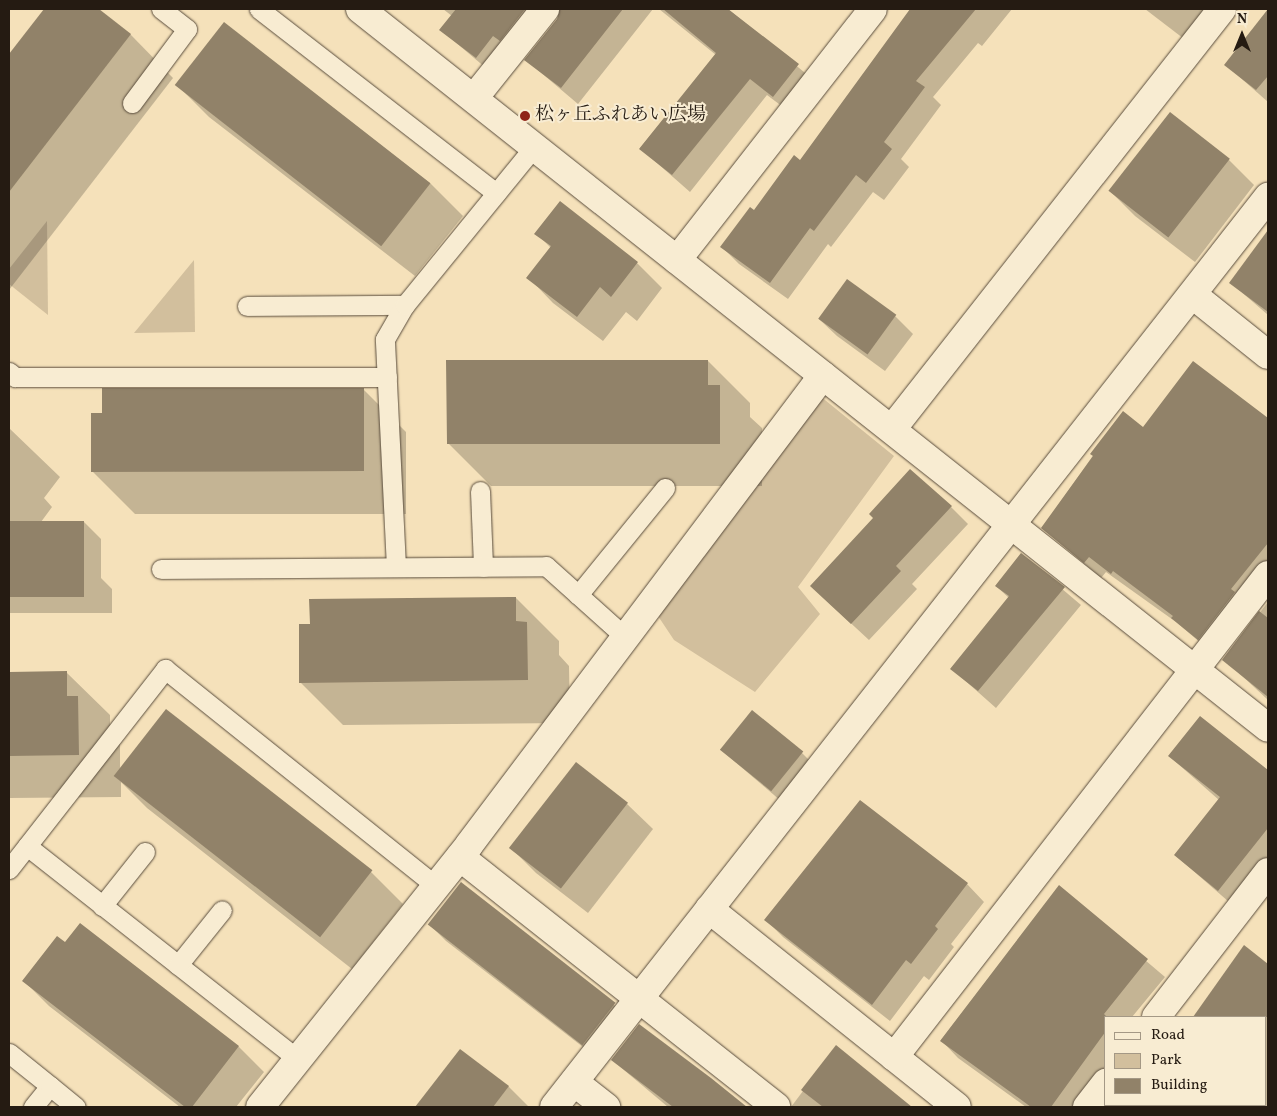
<!DOCTYPE html>
<meta charset="utf-8">
<style>
body{margin:0}
#map{position:relative;width:1277px;height:1116px;overflow:hidden;background:#f5e1ba;font-family:Vollkorn,"Noto Serif JP",serif}
div>[style]{position:absolute}
.green>*{inset:0;background:#d2bf9d}
.shadow>*{inset:0;background:#0003}
.building>*{inset:0;background:#918269;transform-origin:0 0}
.roads{filter:drop-shadow(0 0 1px #594c3c) drop-shadow(0 0 1px #594c3c)}
.lane>*{height:19px;margin:-9.5px;padding:0 9.5px;transform-origin:9.5px;border-radius:9.5px;background:#f8ecd2}
.street>*{height:28px;margin:-14px;padding:0 14px;transform-origin:14px;border-radius:14px;background:#f8ecd2}
.dots>*{width:14px;height:14px;translate:-50% -50%;box-sizing:border-box;border:2px solid #f8ecd2;border-radius:50%}
span{translate:-50% -50%;white-space:nowrap;text-align:center;line-height:1.15;-webkit-text-stroke:4px #f8ecd2;paint-order:stroke}
.poi-label{font-size:19px;color:#251b12}
.left{translate:0 -50%;text-align:left}
.frame{position:absolute;inset:0;border:10px solid #251b12;pointer-events:none}
.legend{position:absolute;left:1104px;top:1016px;width:162px;height:90px;box-sizing:border-box;background:#f8ecd2;border:1px solid #a49885;margin:0;padding:6px 9px;list-style:none;font-size:15px;color:#251b12}
.legend li{display:flex;align-items:center;gap:10px;height:25px}
.legend b{width:25px;border:1px solid #a49885}
.north{position:absolute;left:1217px;top:10px;width:50px;height:50px;-webkit-text-stroke:4px #f8ecd2;paint-order:stroke;rotate:0deg;font-size:14px;font-weight:700;line-height:20px;text-align:center;color:#251b12}
.north::after{content:'';display:block;margin:auto;width:18px;height:22px;background:#251b12;clip-path:polygon(50% 0,100% 100%,50% 72%,0 100%)}
</style>
<div id="map">
<div class="green">
<div style="clip-path:polygon(47px 221px,48px 315px,9px 284px,9px 269px)"></div>
<div style="clip-path:polygon(194px 260px,195px 332px,134px 333px)"></div>
<div style="clip-path:polygon(820px 396px,894px 456px,798px 587px,820px 614px,755px 692px,674px 640px,658px 616px)"></div>
</div>
<div class="shadow">
<div style="clip-path:polygon(46px 9px,97px 9px,131px 35px,173px 78px,9px 290px,9px 56px)"></div>
<div style="clip-path:polygon(443px 9px,653px 9px,578px 104px,526px 60px,559px 19px,560px 12px,550px 16px,493px 74px,441px 30px,452px 16px)"></div>
<div style="clip-path:polygon(659px 9px,728px 9px,816px 82px,791px 113px,767px 95px,690px 192px,640px 148px,716px 55px)"></div>
<div style="clip-path:polygon(911px 9px,1012px 9px,982px 46px,978px 43px,933px 97px,941px 105px,901px 159px,909px 167px,884px 200px,873px 192px,831px 247px,828px 244px,788px 299px,739px 264px,722px 247px,800px 161px)"></div>
<div style="clip-path:polygon(1145px 9px,1220px 9px,1192px 45px)"></div>
<div style="clip-path:polygon(1268px 11px,1268px 102px,1226px 65px)"></div>
<div style="clip-path:polygon(225px 24px,431px 184px,463px 216px,415px 276px,209px 117px,177px 85px)"></div>
<div style="clip-path:polygon(1229px 160px,1254px 185px,1195px 262px,1135px 216px,1110px 191px)"></div>
<div style="clip-path:polygon(536px 233px,637px 263px,662px 288px,637px 321px,626px 312px,603px 341px,553px 303px,528px 277px,551px 248px)"></div>
<div style="clip-path:polygon(1267px 235px,1268px 236px,1268px 315px,1231px 283px)"></div>
<div style="clip-path:polygon(847px 281px,895px 316px,913px 334px,885px 371px,837px 336px,819px 319px)"></div>
<div style="clip-path:polygon(708px 361px,750px 403px,750px 417px,762px 428px,762px 486px,491px 486px,448px 443px)"></div>
<div style="clip-path:polygon(1193px 362px,1268px 420px,1268px 587px,1215px 655px,1176px 622px,1106px 572px,1101px 578px,1042px 528px,1123px 413px,1143px 429px)"></div>
<div style="clip-path:polygon(364px 390px,406px 432px,406px 514px,135px 514px,92px 471px,103px 414px)"></div>
<div style="clip-path:polygon(9px 428px,60px 477px,44px 498px,52px 507px,41px 522px,84px 522px,101px 539px,101px 578px,112px 589px,112px 613px,9px 613px,9px 570px,54px 571px,9px 542px)"></div>
<div style="clip-path:polygon(951px 507px,968px 524px,912px 584px,917px 589px,869px 640px,829px 603px)"></div>
<div style="clip-path:polygon(1021px 554px,1081px 605px,996px 708px,952px 669px,1009px 598px,996px 586px)"></div>
<div style="clip-path:polygon(516px 598px,559px 641px,559px 655px,569px 666px,570px 723px,343px 725px,300px 682px)"></div>
<div style="clip-path:polygon(1268px 602px,1268px 700px,1224px 659px)"></div>
<div style="clip-path:polygon(9px 673px,67px 673px,110px 715px,110px 730px,120px 740px,120px 769px,166px 711px,371px 872px,403px 904px,352px 969px,147px 808px,121px 782px,121px 797px,9px 798px)"></div>
<div style="clip-path:polygon(1200px 718px,1268px 771px,1268px 884px,1244px 915px,1175px 855px,1219px 800px,1169px 756px)"></div>
<div style="clip-path:polygon(720px 749px,802px 753px,819px 770px,788px 807px)"></div>
<div style="clip-path:polygon(860px 801px,967px 884px,984px 902px,951px 944px,954px 947px,929px 980px,924px 976px,890px 1021px,783px 937px,766px 920px)"></div>
<div style="clip-path:polygon(627px 804px,653px 829px,588px 913px,536px 873px,511px 848px)"></div>
<div style="clip-path:polygon(1059px 887px,1165px 977px,1132px 1017px,1106px 1017px,1106px 1072px,1080px 1107px,1026px 1107px,958px 1058px,941px 1040px)"></div>
<div style="clip-path:polygon(80px 924px,239px 1047px,264px 1072px,236px 1107px,180px 1107px,49px 1006px,24px 981px,65px 944px)"></div>
<div style="clip-path:polygon(429px 924px,549px 951px,632px 1020px,601px 1061px,446px 941px)"></div>
<div style="clip-path:polygon(1245px 947px,1268px 965px,1268px 1107px,1252px 1105px,1266px 1105px,1266px 1017px,1195px 1017px)"></div>
<div style="clip-path:polygon(639px 1026px,745px 1107px,668px 1107px,612px 1060px)"></div>
<div style="clip-path:polygon(836px 1047px,911px 1107px,791px 1107px)"></div>
<div style="clip-path:polygon(460px 1050px,509px 1087px,529px 1107px,417px 1107px)"></div>
</div>
<div class="building">
<div style="clip-path:polygon(44px 9px,99px 9px,131px 34px,9px 192px,9px 54px)"></div>
<div style="clip-path:polygon(456px 9px,525px 9px,500px 41px,493px 36px,476px 58px,439px 30px)"></div>
<div style="clip-path:polygon(560px 9px,623px 9px,561px 88px,524px 60px,557px 19px)"></div>
<div style="clip-path:polygon(663px 9px,728px 9px,799px 64px,773px 97px,750px 79px,672px 175px,639px 149px,716px 53px)"></div>
<div style="clip-path:polygon(910px 9px,976px 9px,916px 81px,925px 87px,884px 142px,892px 149px,866px 183px,856px 175px,814px 231px,810px 228px,770px 283px,720px 247px,750px 207px,754px 210px,794px 155px,800px 160px)"></div>
<div style="clip-path:polygon(1268px 9px,1268px 76px,1256px 90px,1224px 65px)"></div>
<div style="left:224px;top:22px;width:262px;height:80px;rotate:38deg"></div>
<div style="left:1170px;top:112px;width:76px;height:100px;rotate:38deg"></div>
<div style="clip-path:polygon(560px 201px,638px 262px,611px 297px,600px 287px,577px 317px,526px 278px,551px 246px,534px 234px)"></div>
<div style="clip-path:polygon(1268px 230px,1268px 312px,1229px 283px)"></div>
<div style="left:847px;top:279px;width:61px;height:49px;rotate:36deg"></div>
<div style="clip-path:polygon(446px 360px,708px 360px,708px 385px,720px 385px,720px 444px,447px 444px)"></div>
<div style="clip-path:polygon(1193px 361px,1268px 418px,1268px 543px,1231px 589px,1235px 592px,1198px 640px,1171px 618px,1173px 616px,1113px 571px,1111px 574px,1089px 557px,1084px 563px,1041px 528px,1093px 456px,1090px 454px,1123px 411px,1143px 427px)"></div>
<div style="clip-path:polygon(102px 388px,364px 388px,364px 471px,91px 472px,91px 413px,102px 413px)"></div>
<div style="clip-path:polygon(910px 469px,952px 506px,896px 566px,901px 571px,851px 624px,810px 586px,873px 518px,869px 514px)"></div>
<div style="left:9px;top:521px;width:75px;height:76px"></div>
<div style="clip-path:polygon(1021px 553px,1065px 587px,978px 691px,950px 669px,1009px 596px,995px 586px)"></div>
<div style="clip-path:polygon(516px 597px,516px 621px,527px 622px,528px 680px,299px 683px,299px 624px,310px 624px,309px 599px)"></div>
<div style="clip-path:polygon(1259px 611px,1268px 618px,1268px 697px,1222px 660px)"></div>
<div style="clip-path:polygon(67px 671px,67px 696px,78px 696px,79px 755px,9px 756px,9px 672px)"></div>
<div style="left:166px;top:709px;width:262px;height:85px;rotate:38deg"></div>
<div style="left:752px;top:710px;width:66px;height:51px;rotate:39deg"></div>
<div style="clip-path:polygon(1200px 716px,1268px 770px,1268px 828px,1218px 891px,1174px 855px,1220px 797px,1168px 756px)"></div>
<div style="left:576px;top:762px;width:66px;height:109px;rotate:38deg"></div>
<div style="clip-path:polygon(860px 800px,968px 883px,935px 926px,938px 929px,911px 964px,906px 960px,872px 1005px,764px 920px)"></div>
<div style="left:461px;top:882px;width:196px;height:54px;rotate:38deg"></div>
<div style="clip-path:polygon(1059px 885px,1148px 959px,1104px 1014px,1107px 1017px,1106px 1031px,1051px 1107px,1031px 1107px,940px 1041px)"></div>
<div style="clip-path:polygon(80px 923px,239px 1046px,192px 1107px,185px 1107px,22px 981px,57px 936px,65px 942px)"></div>
<div style="clip-path:polygon(1244px 945px,1268px 964px,1268px 1017px,1193px 1017px)"></div>
<div style="clip-path:polygon(639px 1024px,711px 1078px,747px 1107px,673px 1107px,611px 1060px)"></div>
<div style="clip-path:polygon(836px 1045px,912px 1107px,823px 1107px,801px 1090px)"></div>
<div style="clip-path:polygon(460px 1049px,509px 1086px,493px 1107px,415px 1107px)"></div>
</div>
<div class="roads">
<div class="lane">
<div style="left:259px;top:9px;width:300px;rotate:37.8deg"></div>
<div style="left:132px;top:103px;width:92px;rotate:-53.4deg"></div>
<div style="left:187px;top:29px;width:33px;rotate:-142deg"></div>
<div style="left:247px;top:306px;width:158px;rotate:-0.4deg"></div>
<div style="left:9px;top:372px;width:8px;rotate:40deg"></div>
<div style="left:15px;top:377px;width:372px"></div>
<div style="left:480px;top:491px;width:76px;rotate:87.7deg"></div>
<div style="left:396px;top:567px;width:228px;rotate:-92.8deg"></div>
<div style="left:385px;top:339px;width:39px;rotate:-60deg"></div>
<div style="left:405px;top:305px;width:204px;rotate:-50.8deg"></div>
<div style="left:161px;top:569px;width:385px;rotate:-0.4deg"></div>
<div style="left:546px;top:566px;width:106px;rotate:41.9deg"></div>
<div style="left:578px;top:595px;width:138px;rotate:-50.9deg"></div>
<div style="left:27px;top:846px;width:345px;rotate:38.2deg"></div>
<div style="left:9px;top:869px;width:254px;rotate:-52deg"></div>
<div style="left:165px;top:669px;width:347px;rotate:38.7deg"></div>
<div style="left:102px;top:906px;width:69px;rotate:-51.5deg"></div>
<div style="left:178px;top:965px;width:70px;rotate:-51.3deg"></div>
<div style="left:9px;top:1053px;width:53px;rotate:38.8deg"></div>
<div style="left:33px;top:1107px;width:27px;rotate:-51deg"></div>
<div style="left:50px;top:1086px;width:33px;rotate:39deg"></div>
</div>
<div class="street">
<div style="left:360px;top:9px;width:1158px;rotate:38.37deg"></div>
<div style="left:474px;top:98px;width:114px;rotate:-51.4deg"></div>
<div style="left:677px;top:260px;width:318px;rotate:-52deg"></div>
<div style="left:1193px;top:295px;width:96px;rotate:38.7deg"></div>
<div style="left:892px;top:429px;width:534px;rotate:-51.84deg"></div>
<div style="left:460px;top:857px;width:403px;rotate:38.3deg"></div>
<div style="left:709px;top:909px;width:317px;rotate:38.6deg"></div>
<div style="left:1156px;top:1017px;width:183px;rotate:-52.3deg"></div>
<div style="left:894px;top:1057px;width:610px;rotate:-52.19deg"></div>
<div style="left:574px;top:1082px;width:41px;rotate:38deg"></div>
<div style="left:260px;top:1107px;width:335px;rotate:-51.4deg"></div>
<div style="left:469px;top:845px;width:588px;rotate:-53.01deg"></div>
<div style="left:554px;top:1107px;width:1157px;rotate:-51.88deg"></div>
<div style="left:1087px;top:1107px;width:31px;rotate:-52deg"></div>
</div>
</div>
<div class="dots">
<div style="left:525px;top:116px;background:#8f2418"></div>
</div>
<div class="poi-label">
<span class="left" style="left:535px;top:116px">松ヶ丘ふれあい広場</span>
</div>
<div class="frame"></div>
<ul class="legend">
<li><b style="height:6px;background:#f8ecd2"></b>Road</li>
<li><b style="height:14px;background:#d2bf9d"></b>Park</li>
<li><b style="height:14px;background:#918269"></b>Building</li>
</ul>
<div class="north">N</div>
</div>
